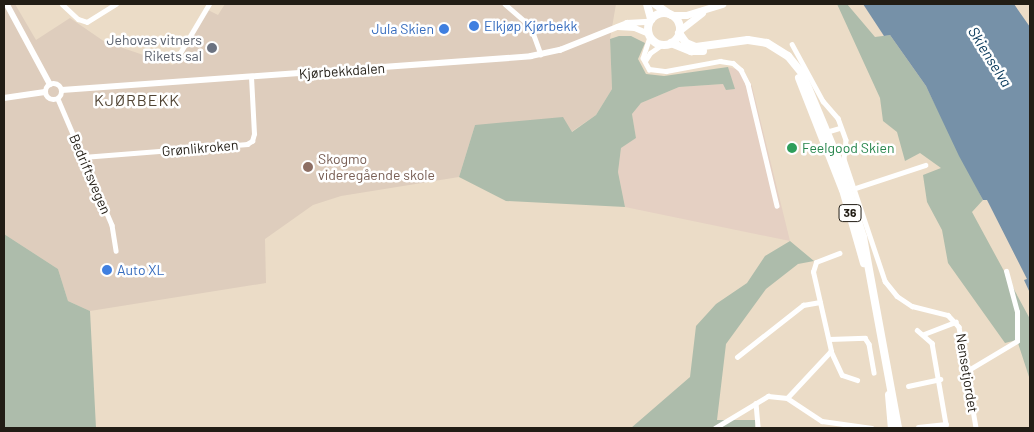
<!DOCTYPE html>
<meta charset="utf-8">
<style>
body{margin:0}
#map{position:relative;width:1034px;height:432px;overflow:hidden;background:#ebdcc7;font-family:Barlow,sans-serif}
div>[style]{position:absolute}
.commercial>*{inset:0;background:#decdbd}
.industrial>*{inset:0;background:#e5d0c3}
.green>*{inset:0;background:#adbcab}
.water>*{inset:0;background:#7691a8}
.minor>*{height:4.5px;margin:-2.25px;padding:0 2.25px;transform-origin:2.25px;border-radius:2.25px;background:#fff}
.tertiary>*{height:5.5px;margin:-2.75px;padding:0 2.75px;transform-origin:2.75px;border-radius:2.75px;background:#fff}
.tertiary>.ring{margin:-2.75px;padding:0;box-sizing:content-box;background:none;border:5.5px solid #fff;border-radius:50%}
.primary>*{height:7px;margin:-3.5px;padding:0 3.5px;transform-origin:3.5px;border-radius:3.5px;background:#fff}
.trunk>*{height:8px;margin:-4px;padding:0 4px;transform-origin:4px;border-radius:4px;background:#fff}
.trunk>.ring{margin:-4px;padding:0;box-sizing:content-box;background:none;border:8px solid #fff;border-radius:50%}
.dots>*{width:14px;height:14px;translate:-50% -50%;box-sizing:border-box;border:2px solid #fff;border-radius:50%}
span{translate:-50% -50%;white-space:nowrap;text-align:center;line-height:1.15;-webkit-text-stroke:5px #fff;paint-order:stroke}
.shield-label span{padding:1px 4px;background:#fff;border:1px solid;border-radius:4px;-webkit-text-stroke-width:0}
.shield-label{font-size:12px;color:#221d15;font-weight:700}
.shop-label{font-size:14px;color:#366cbe}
.left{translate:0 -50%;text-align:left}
.right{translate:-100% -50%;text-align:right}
.worship-label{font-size:14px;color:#5b616d}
.street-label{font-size:14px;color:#221d15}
.leisure-label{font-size:14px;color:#27864d}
.education-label{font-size:14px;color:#785e54}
.water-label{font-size:15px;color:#08395b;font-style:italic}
.quarter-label{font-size:16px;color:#504332;letter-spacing:1px}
.frame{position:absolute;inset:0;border:5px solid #221d15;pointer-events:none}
</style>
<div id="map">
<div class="commercial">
<div style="clip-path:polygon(4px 4px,15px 4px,36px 40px,70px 18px,105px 42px,173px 65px,208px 10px,218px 15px,225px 4px,616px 4px,610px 39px,612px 89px,596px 115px,571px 132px,475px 125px,459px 177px,341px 196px,313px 205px,265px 239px,266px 283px,90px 311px,68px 301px,58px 269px,4px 234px)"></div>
</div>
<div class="industrial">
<div style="clip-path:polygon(728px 67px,744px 71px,752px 86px,790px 241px,625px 207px,618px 172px,621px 148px,636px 138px,632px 114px,641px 103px,679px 87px,724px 84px,734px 89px)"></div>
</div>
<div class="green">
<div style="clip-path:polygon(837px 4px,847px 4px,875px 37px,890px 35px,926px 86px,983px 200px,972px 212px,1030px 319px,1030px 380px,1017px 340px,1005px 343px,948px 263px,942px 230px,927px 202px,923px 175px,941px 168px,920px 153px,905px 161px,897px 132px,883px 121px,880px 98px)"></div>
<div style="clip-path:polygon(619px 36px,631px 36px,645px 43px,638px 59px,646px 74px,664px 76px,728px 67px,735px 89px,726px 90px,723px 84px,679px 87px,641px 103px,632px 114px,636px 138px,621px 148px,618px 172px,625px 207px,506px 201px,459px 177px,475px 125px,563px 117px,572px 132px,596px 115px,612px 89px,610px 39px)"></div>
<div style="clip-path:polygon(4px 234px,58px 269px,68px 301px,90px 311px,96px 428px,4px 428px)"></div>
<div style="clip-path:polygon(790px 241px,814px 261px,798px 264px,766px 289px,726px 344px,717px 420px,756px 420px,755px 428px,631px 428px,690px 377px,696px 326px,716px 304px,747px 283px,765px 256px)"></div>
</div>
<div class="water">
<div style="clip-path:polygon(863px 4px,1014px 4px,1030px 27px,1030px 293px,1024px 280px,1027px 279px,987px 200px,983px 200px,959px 156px,926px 86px,890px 35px,884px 36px)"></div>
</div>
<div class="minor">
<div style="left:62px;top:4px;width:22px;rotate:43deg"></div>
<div style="left:78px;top:19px;width:9px;rotate:18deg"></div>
<div style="left:87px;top:22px;width:34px;rotate:-32deg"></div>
<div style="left:505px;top:4px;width:35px;rotate:41deg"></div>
<div style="left:531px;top:27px;width:29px;rotate:70deg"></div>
<div style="left:650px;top:37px;width:22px;rotate:108deg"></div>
<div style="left:643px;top:58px;width:13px;rotate:61deg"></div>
<div style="left:649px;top:69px;width:17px;rotate:7deg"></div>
<div style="left:666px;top:71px;width:55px;rotate:-10.5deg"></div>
<div style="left:720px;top:61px;width:13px;rotate:9deg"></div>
<div style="left:733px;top:63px;width:11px;rotate:41deg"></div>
<div style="left:741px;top:70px;width:16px;rotate:63deg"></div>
<div style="left:748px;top:84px;width:125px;rotate:76.6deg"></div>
<div style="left:792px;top:44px;width:65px;rotate:61.5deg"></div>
<div style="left:823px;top:101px;width:23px;rotate:49deg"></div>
<div style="left:838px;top:118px;width:23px;rotate:70deg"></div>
<div style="left:846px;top:140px;width:19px;rotate:96deg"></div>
<div style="left:844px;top:159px;width:129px;rotate:71.4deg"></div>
<div style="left:885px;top:281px;width:19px;rotate:51deg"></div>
<div style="left:897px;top:296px;width:18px;rotate:34deg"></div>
<div style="left:912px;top:306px;width:37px;rotate:14deg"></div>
<div style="left:948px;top:315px;width:16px;rotate:47deg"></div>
<div style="left:959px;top:327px;width:102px;rotate:80.4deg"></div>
<div style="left:177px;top:58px;width:63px;rotate:-59.3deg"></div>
<div style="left:645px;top:61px;width:9px;rotate:-58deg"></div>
<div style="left:650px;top:53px;width:16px;rotate:-35deg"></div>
<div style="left:58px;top:99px;width:137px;rotate:66.8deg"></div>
<div style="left:112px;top:225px;width:26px;rotate:81deg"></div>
<div style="left:826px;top:132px;width:15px;rotate:-16deg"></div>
<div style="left:83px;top:157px;width:165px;rotate:-4.5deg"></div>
<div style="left:247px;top:144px;width:6px;rotate:-31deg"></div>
<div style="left:252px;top:141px;width:7px;rotate:-74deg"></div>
<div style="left:254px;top:134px;width:57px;rotate:-93deg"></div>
<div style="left:856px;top:188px;width:73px;rotate:-18.4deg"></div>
<div style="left:917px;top:330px;width:20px;rotate:41deg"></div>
<div style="left:932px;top:343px;width:82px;rotate:80.2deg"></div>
<div style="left:924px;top:334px;width:34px;rotate:-21deg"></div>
<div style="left:829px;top:339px;width:36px;rotate:-2deg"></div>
<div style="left:865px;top:338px;width:7px;rotate:56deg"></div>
<div style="left:869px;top:344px;width:29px;rotate:80deg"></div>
<div style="left:831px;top:351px;width:26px;rotate:65deg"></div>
<div style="left:842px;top:375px;width:16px;rotate:18deg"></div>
<div style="left:737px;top:357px;width:84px;rotate:-38.2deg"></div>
<div style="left:803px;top:305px;width:17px;rotate:-10deg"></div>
<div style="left:967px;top:371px;width:58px;rotate:-31deg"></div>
<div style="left:1017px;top:341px;width:29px;rotate:-90deg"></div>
<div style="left:1017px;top:312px;width:42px;rotate:-105deg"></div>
<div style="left:908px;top:386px;width:33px;rotate:-12deg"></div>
<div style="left:787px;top:398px;width:64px;rotate:-46.9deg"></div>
<div style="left:831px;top:351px;width:81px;rotate:-102.8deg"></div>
<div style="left:813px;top:272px;width:10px;rotate:-73deg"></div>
<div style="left:816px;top:262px;width:25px;rotate:-21deg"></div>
<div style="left:756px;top:403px;width:25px;rotate:85deg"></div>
<div style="left:918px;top:427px;width:28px;rotate:-6deg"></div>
<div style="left:946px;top:424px;width:4px;rotate:90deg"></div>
<div style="left:715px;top:428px;width:62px;rotate:-31.1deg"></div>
<div style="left:768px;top:396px;width:19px;rotate:6deg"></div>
<div style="left:787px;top:398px;width:42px;rotate:33.3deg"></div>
<div style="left:822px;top:421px;width:50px;rotate:8deg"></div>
</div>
<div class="tertiary">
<div style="left:7px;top:4px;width:91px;rotate:61.7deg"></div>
<div style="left:618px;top:27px;width:17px;rotate:3deg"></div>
<div style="left:635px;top:28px;width:15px;rotate:23deg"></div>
<div class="ring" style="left:46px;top:84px;width:10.5px;height:10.5px"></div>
<div style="left:62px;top:90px;width:470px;rotate:-4.1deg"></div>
<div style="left:531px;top:56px;width:30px;rotate:-12deg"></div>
<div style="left:560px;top:50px;width:72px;rotate:-21.9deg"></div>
<div style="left:627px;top:23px;width:22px;rotate:-3deg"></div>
<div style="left:4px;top:98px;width:41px;rotate:-8.3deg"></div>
</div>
<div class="primary">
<div style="left:671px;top:15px;width:15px"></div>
<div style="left:686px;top:15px;width:38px;rotate:-17deg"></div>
<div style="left:680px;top:30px;width:28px;rotate:-38deg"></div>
</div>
<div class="trunk">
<div style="left:647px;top:4px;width:16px;rotate:75deg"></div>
<div style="left:655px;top:4px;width:16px;rotate:35deg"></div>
<div class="ring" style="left:648px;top:13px;width:24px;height:24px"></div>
<div style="left:679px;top:33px;width:12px;rotate:55deg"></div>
<div style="left:686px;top:43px;width:11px;rotate:22deg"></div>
<div style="left:696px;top:47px;width:52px;rotate:-7.7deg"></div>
<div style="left:748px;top:40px;width:19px;rotate:9deg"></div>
<div style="left:767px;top:43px;width:25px;rotate:32deg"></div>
<div style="left:788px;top:56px;width:22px;rotate:51deg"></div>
<div style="left:802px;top:73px;width:99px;rotate:67.3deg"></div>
<div style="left:840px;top:164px;width:77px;rotate:72.5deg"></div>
<div style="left:863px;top:237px;width:194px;rotate:79.6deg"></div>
<div style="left:671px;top:43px;width:22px;rotate:22deg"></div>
<div style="left:691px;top:51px;width:12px"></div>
<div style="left:799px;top:78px;width:120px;rotate:68.6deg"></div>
<div style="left:843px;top:190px;width:76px;rotate:74deg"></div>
<div style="left:889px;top:395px;width:33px;rotate:85deg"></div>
</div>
<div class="dots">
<div style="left:474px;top:26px;background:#3f7fe0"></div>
<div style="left:444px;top:29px;background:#3f7fe0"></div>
<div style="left:212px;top:48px;background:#6b7280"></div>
<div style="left:792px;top:148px;background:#2e9e5b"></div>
<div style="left:308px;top:167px;background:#8d6e63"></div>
<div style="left:107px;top:270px;background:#3f7fe0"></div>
</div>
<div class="shield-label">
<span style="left:850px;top:213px">36</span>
</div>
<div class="shop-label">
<span class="left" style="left:484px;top:26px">Elkjøp Kjørbekk</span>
<span class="right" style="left:434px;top:29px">Jula Skien</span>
<span class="left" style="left:117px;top:270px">Auto XL</span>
</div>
<div class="worship-label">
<span class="right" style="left:202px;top:48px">Jehovas vitners<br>Rikets sal</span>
</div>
<div class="street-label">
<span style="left:342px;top:71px;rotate:-4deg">Kjørbekkdalen</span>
<span style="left:200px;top:148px;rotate:-5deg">Grønlikroken</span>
<span style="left:90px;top:174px;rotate:67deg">Bedriftsvegen</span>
<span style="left:967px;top:373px;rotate:81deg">Nensetjordet</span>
</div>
<div class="leisure-label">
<span class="left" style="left:802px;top:148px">Feelgood Skien</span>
</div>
<div class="education-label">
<span class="left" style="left:318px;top:167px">Skogmo<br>videregående skole</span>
</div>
<div class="water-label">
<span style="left:990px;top:57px;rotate:58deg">Skienselva</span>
</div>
<div class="quarter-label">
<span style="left:137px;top:100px">KJØRBEKK</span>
</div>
<div class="frame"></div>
</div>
